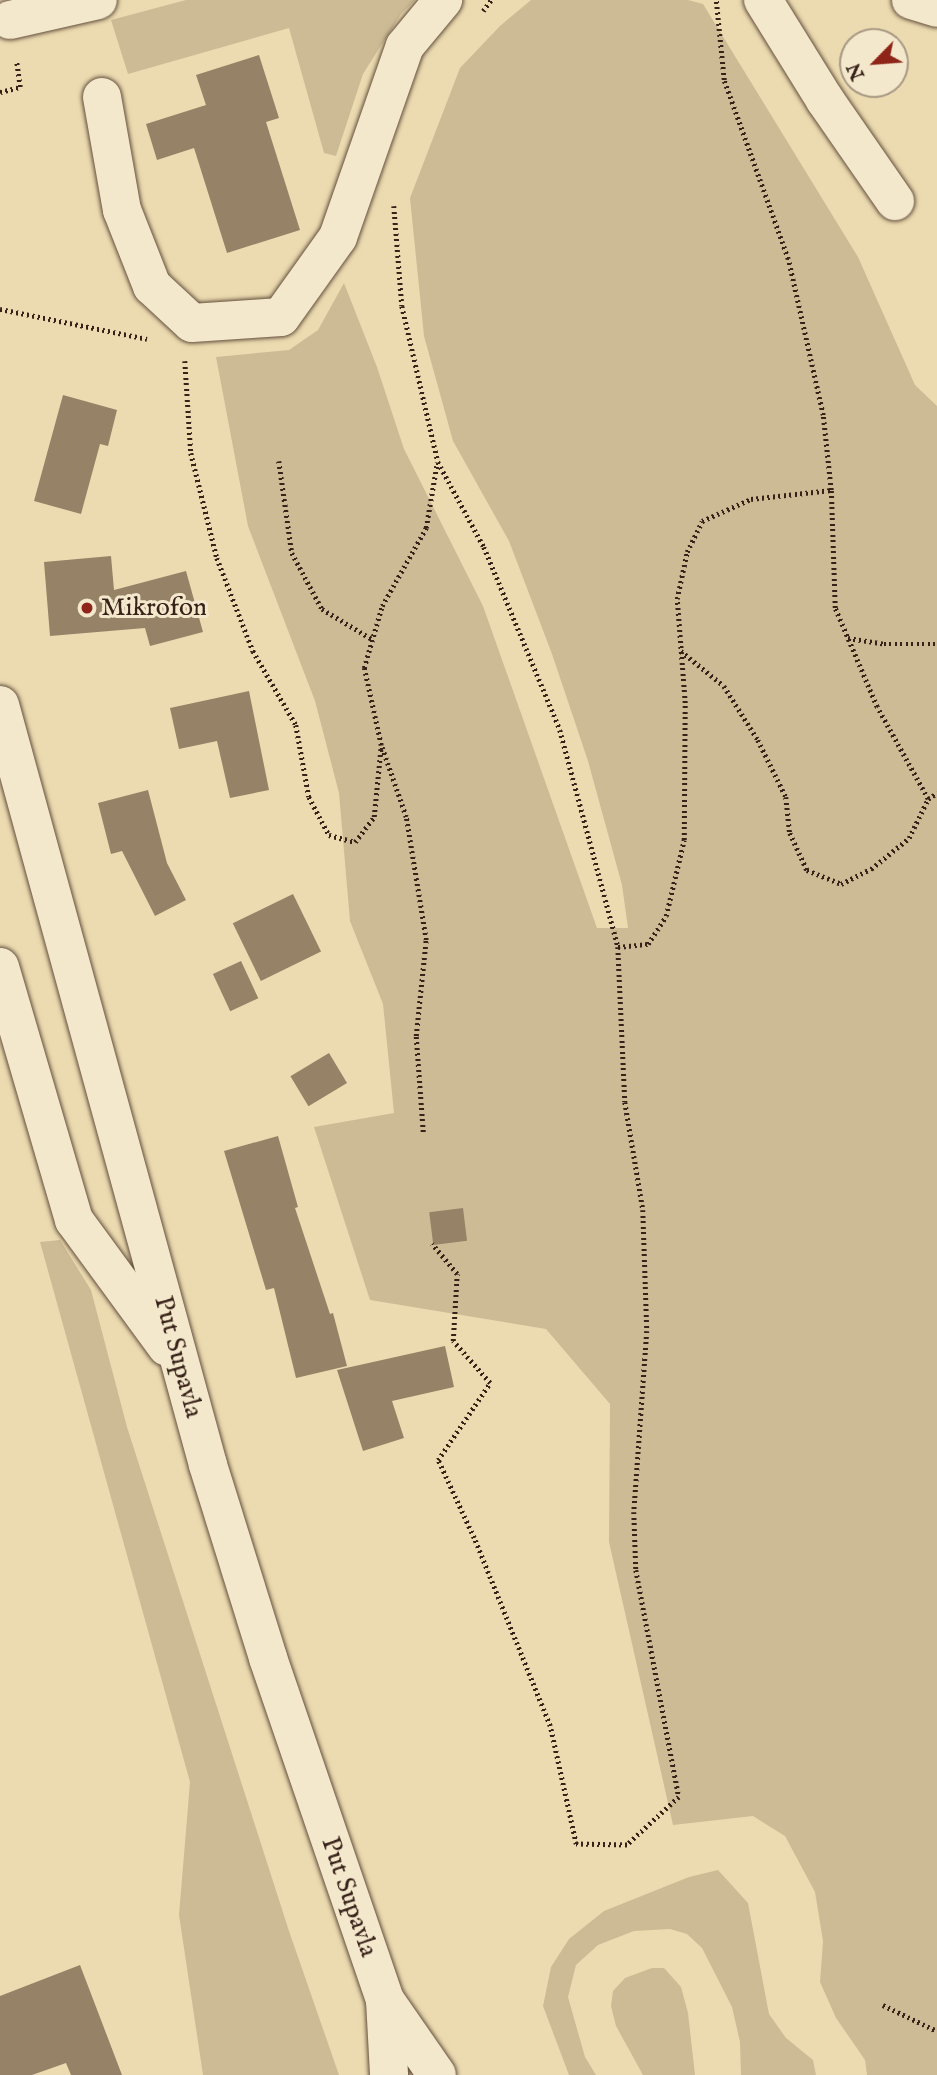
<!DOCTYPE html>
<style>
body{margin:0}
#map{position:relative;width:937px;height:2075px;overflow:hidden;background:#ecdbb0;font-family:"IM FELL English",serif}
div>[style]{position:absolute}
.green>*{inset:0;background:#cdbb96}
.building>*{inset:0;background:#958267;transform-origin:0 0}
.path>*{height:4.5px;margin-top:-2.25px;transform-origin:0;background:repeating-linear-gradient(90deg,#372118 0 2px,transparent 0 5.5px)}
.roads{filter:drop-shadow(0 0 2px #64503e) drop-shadow(0 0 2px #64503e)}
.minor>*{height:38px;margin:-19px;padding:0 19px;transform-origin:19px;border-radius:19px;background:#f3e8cc}
.dots>*{width:19px;height:19px;translate:-50% -50%;box-sizing:border-box;border:4px solid #f3e8cc;border-radius:50%}
span{translate:-50% -50%;white-space:nowrap;text-align:center;line-height:1.15;-webkit-text-stroke:6px #f3e8cc;paint-order:stroke}
.poi-label{font-size:26px;color:#372118}
.left{translate:0 -50%;text-align:left}
.street-label{font-size:26px;color:#372118}
.north{position:absolute;left:839px;top:28px;width:70px;height:70px;box-sizing:border-box;background:#f3e8cc;border:2px solid #a89884;border-radius:50%;rotate:245deg;font-size:19px;font-weight:700;line-height:28px;text-align:center;color:#372118}
.north::after{content:'';display:block;margin:auto;width:24px;height:32px;background:#8f2418;clip-path:polygon(50% 0,100% 100%,50% 72%,0 100%)}
</style>
<div id="map">
<div class="green">
<div style="clip-path:polygon(186px 0,415px 0,401px 14px,363px 74px,336px 156px,324px 153px,289px 28px,128px 74px,111px 20px)"></div>
<div style="clip-path:polygon(531px 0,688px 0,703px 4px,858px 257px,915px 385px,937px 406px,937px 2075px,867px 2075px,865px 2060px,836px 2018px,820px 1982px,823px 1941px,815px 1892px,785px 1836px,753px 1816px,673px 1825px,609px 1542px,610px 1404px,546px 1329px,370px 1300px,314px 1127px,394px 1113px,383px 1004px,350px 921px,339px 793px,315px 701px,248px 526px,216px 357px,289px 350px,318px 330px,344px 283px,377px 367px,404px 449px,483px 606px,597px 928px,628px 928px,622px 885px,588px 761px,552px 654px,509px 541px,453px 441px,424px 336px,410px 198px,460px 68px,500px 26px)"></div>
<div style="clip-path:polygon(60px 1240px,91px 1290px,127px 1427px,289px 1931px,339px 2075px,203px 2075px,179px 1915px,190px 1782px,40px 1242px)"></div>
<div style="clip-path:polygon(718px 1870px,748px 1903px,769px 2014px,786px 2038px,813px 2060px,816px 2075px,741px 2075px,740px 2042px,732px 2007px,702px 1948px,687px 1934px,670px 1929px,634px 1931px,598px 1945px,576px 1965px,568px 1997px,585px 2057px,596px 2075px,569px 2075px,543px 2006px,551px 1967px,569px 1939px,604px 1911px,689px 1877px)"></div>
<div style="clip-path:polygon(652px 1968px,664px 1968px,681px 1987px,688px 2013px,695px 2075px,643px 2075px,616px 2026px,611px 2006px,613px 1991px,625px 1978px)"></div>
</div>
<div class="building">
<div style="clip-path:polygon(259px 55px,279px 118px,266px 122px,300px 230px,227px 253px,194px 148px,157px 160px,146px 124px,206px 105px,196px 75px)"></div>
<div style="clip-path:polygon(63px 395px,117px 410px,108px 446px,100px 444px,81px 514px,34px 501px)"></div>
<div style="clip-path:polygon(111px 556px,114px 590px,186px 571px,203px 632px,150px 646px,145px 628px,50px 636px,44px 562px)"></div>
<div style="clip-path:polygon(249px 691px,269px 790px,230px 798px,217px 741px,179px 749px,170px 708px)"></div>
<div style="clip-path:polygon(148px 790px,167px 863px,186px 900px,155px 916px,122px 851px,111px 854px,98px 803px)"></div>
<div style="left:293px;top:894px;width:64px;height:67px;rotate:64deg"></div>
<div style="left:241px;top:961px;width:41px;height:31px;rotate:65deg"></div>
<div style="left:329px;top:1053px;width:35px;height:45px;rotate:59deg"></div>
<div style="clip-path:polygon(278px 1136px,298px 1207px,295px 1208px,330px 1314px,333px 1313px,347px 1366px,296px 1378px,274px 1288px,266px 1290px,224px 1151px)"></div>
<div style="left:463px;top:1208px;width:33px;height:34px;rotate:83deg"></div>
<div style="clip-path:polygon(445px 1346px,454px 1387px,392px 1401px,404px 1438px,363px 1451px,337px 1370px)"></div>
<div style="clip-path:polygon(80px 1965px,122px 2075px,71px 2075px,66px 2063px,32px 2075px,0 2075px,0 1996px)"></div>
</div>
<div class="path">
<div style="left:483px;top:11px;width:14px;rotate:-54deg"></div>
<div style="left:0;top:92px;width:21px;rotate:-14deg"></div>
<div style="left:20px;top:87px;width:27px;rotate:-98deg"></div>
<div style="left:394px;top:206px;width:100px;rotate:85.4deg"></div>
<div style="left:402px;top:306px;width:160px;rotate:77deg"></div>
<div style="left:438px;top:462px;width:97px;rotate:61.6deg"></div>
<div style="left:484px;top:547px;width:198px;rotate:67.4deg"></div>
<div style="left:560px;top:730px;width:225px;rotate:75deg"></div>
<div style="left:618px;top:947px;width:155px;rotate:87.4deg"></div>
<div style="left:625px;top:1102px;width:109px;rotate:80.5deg"></div>
<div style="left:643px;top:1210px;width:121px;rotate:88.1deg"></div>
<div style="left:647px;top:1331px;width:181px;rotate:94.1deg"></div>
<div style="left:634px;top:1512px;width:58px;rotate:88deg"></div>
<div style="left:636px;top:1570px;width:231px;rotate:79.3deg"></div>
<div style="left:679px;top:1797px;width:71px;rotate:137.3deg"></div>
<div style="left:627px;top:1845px;width:51px;rotate:-178.9deg"></div>
<div style="left:576px;top:1844px;width:121px;rotate:-102.4deg"></div>
<div style="left:550px;top:1726px;width:203px;rotate:-112deg"></div>
<div style="left:474px;top:1538px;width:86px;rotate:-114.8deg"></div>
<div style="left:438px;top:1460px;width:93px;rotate:-56deg"></div>
<div style="left:490px;top:1383px;width:56px;rotate:-131.4deg"></div>
<div style="left:453px;top:1341px;width:67px;rotate:-86.6deg"></div>
<div style="left:457px;top:1274px;width:39px;rotate:-130deg"></div>
<div style="left:0;top:309px;width:150px;rotate:11.5deg"></div>
<div style="left:185px;top:361px;width:92px;rotate:86.3deg"></div>
<div style="left:191px;top:453px;width:108px;rotate:76.1deg"></div>
<div style="left:217px;top:558px;width:100px;rotate:68.8deg"></div>
<div style="left:253px;top:651px;width:86px;rotate:59.8deg"></div>
<div style="left:296px;top:725px;width:73px;rotate:79.8deg"></div>
<div style="left:309px;top:797px;width:43px;rotate:62.2deg"></div>
<div style="left:329px;top:835px;width:27px;rotate:15deg"></div>
<div style="left:355px;top:842px;width:31px;rotate:-53deg"></div>
<div style="left:374px;top:817px;width:72px;rotate:-84.4deg"></div>
<div style="left:279px;top:461px;width:93px;rotate:82deg"></div>
<div style="left:292px;top:553px;width:64px;rotate:61.8deg"></div>
<div style="left:322px;top:609px;width:58px;rotate:31deg"></div>
<div style="left:848px;top:638px;width:36px;rotate:9deg"></div>
<div style="left:884px;top:644px;width:53px"></div>
<div style="left:681px;top:651px;width:55px;rotate:39.1deg"></div>
<div style="left:724px;top:686px;width:64px;rotate:57.8deg"></div>
<div style="left:758px;top:740px;width:64px;rotate:63.8deg"></div>
<div style="left:786px;top:797px;width:36px;rotate:84deg"></div>
<div style="left:790px;top:833px;width:41px;rotate:65.3deg"></div>
<div style="left:807px;top:870px;width:37px;rotate:22deg"></div>
<div style="left:841px;top:884px;width:34px;rotate:-27deg"></div>
<div style="left:871px;top:869px;width:49px;rotate:-39.2deg"></div>
<div style="left:909px;top:838px;width:43px;rotate:-64deg"></div>
<div style="left:928px;top:799px;width:105px;rotate:-119deg"></div>
<div style="left:877px;top:707px;width:108px;rotate:-113deg"></div>
<div style="left:835px;top:608px;width:118px;rotate:-91.9deg"></div>
<div style="left:831px;top:490px;width:75px;rotate:-96.1deg"></div>
<div style="left:823px;top:415px;width:160px;rotate:-102.6deg"></div>
<div style="left:788px;top:259px;width:190px;rotate:-109.7deg"></div>
<div style="left:724px;top:80px;width:80px;rotate:-95.7deg"></div>
<div style="left:928px;top:799px;width:11px;rotate:-34deg"></div>
<div style="left:618px;top:947px;width:30px;rotate:-6deg"></div>
<div style="left:648px;top:944px;width:33px;rotate:-57deg"></div>
<div style="left:666px;top:916px;width:78px;rotate:-76.7deg"></div>
<div style="left:684px;top:840px;width:137px;rotate:-89.6deg"></div>
<div style="left:685px;top:703px;width:104px;rotate:-94.4deg"></div>
<div style="left:677px;top:599px;width:48px;rotate:-78deg"></div>
<div style="left:687px;top:552px;width:34px;rotate:-64deg"></div>
<div style="left:702px;top:521px;width:54px;rotate:-24.2deg"></div>
<div style="left:751px;top:499px;width:81px;rotate:-6.4deg"></div>
<div style="left:423px;top:1132px;width:96px;rotate:-94.2deg"></div>
<div style="left:416px;top:1036px;width:97px;rotate:-84.1deg"></div>
<div style="left:426px;top:940px;width:125px;rotate:-99.2deg"></div>
<div style="left:406px;top:817px;width:76px;rotate:-109.1deg"></div>
<div style="left:381px;top:745px;width:79px;rotate:-102.4deg"></div>
<div style="left:364px;top:668px;width:65px;rotate:-73.8deg"></div>
<div style="left:382px;top:606px;width:90px;rotate:-60.6deg"></div>
<div style="left:426px;top:528px;width:66px;rotate:-80.4deg"></div>
<div style="left:883px;top:2005px;width:60px;rotate:25.7deg"></div>
</div>
<div class="roads">
<div class="minor">
<div style="left:763px;top:0;width:118px;rotate:58.2deg"></div>
<div style="left:825px;top:100px;width:123px;rotate:55.3deg"></div>
<div style="left:911px;top:0;width:27px;rotate:17deg"></div>
<div style="left:10px;top:20px;width:90px;rotate:-12.8deg"></div>
<div style="left:102px;top:97px;width:115px;rotate:80deg"></div>
<div style="left:122px;top:210px;width:82px;rotate:68.5deg"></div>
<div style="left:152px;top:286px;width:54px;rotate:42.8deg"></div>
<div style="left:192px;top:323px;width:89px;rotate:-3.9deg"></div>
<div style="left:281px;top:317px;width:98px;rotate:-54.5deg"></div>
<div style="left:338px;top:237px;width:202px;rotate:-70.7deg"></div>
<div style="left:405px;top:46px;width:60px;rotate:-50.4deg"></div>
<div style="left:0;top:705px;width:788px;rotate:74.69deg"></div>
<div style="left:208px;top:1465px;width:202px;rotate:72.7deg"></div>
<div style="left:268px;top:1658px;width:361px;rotate:71.1deg"></div>
<div style="left:385px;top:2000px;width:75px;rotate:86.9deg"></div>
<div style="left:0;top:967px;width:264px;rotate:73.7deg"></div>
<div style="left:74px;top:1220px;width:157px;rotate:53.8deg"></div>
<div style="left:385px;top:2000px;width:91px;rotate:55.3deg"></div>
</div>
</div>
<div class="dots">
<div style="left:87px;top:608px;background:#8f2418"></div>
</div>
<div class="poi-label">
<span class="left" style="left:101px;top:608px">Mikrofon</span>
</div>
<div class="street-label">
<span style="left:178px;top:1357px;rotate:75deg">Put Supavla</span>
<span style="left:349px;top:1897px;rotate:71deg">Put Supavla</span>
</div>
<div class="north">N</div>
</div>
